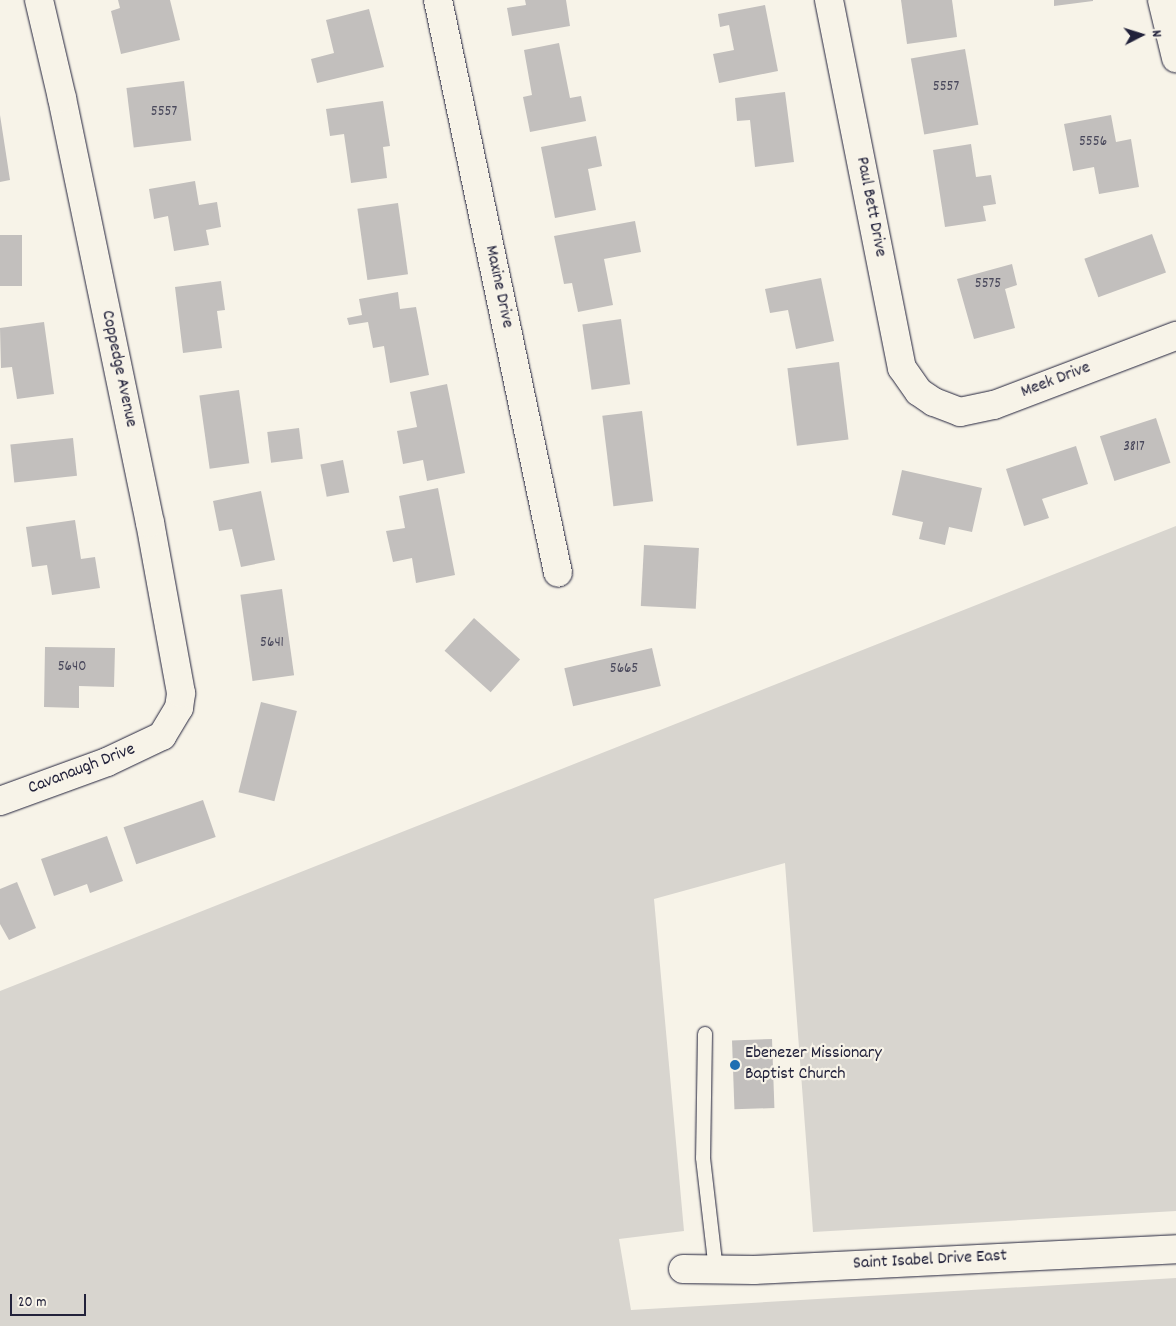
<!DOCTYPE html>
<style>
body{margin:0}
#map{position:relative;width:1176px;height:1326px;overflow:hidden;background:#f7f3e8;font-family:Dekko,sans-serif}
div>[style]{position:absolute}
.green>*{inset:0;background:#d8d5cf}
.building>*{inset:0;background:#c2bfbd;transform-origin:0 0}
.roads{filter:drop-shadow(0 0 1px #22223b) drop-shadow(0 0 1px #22223b)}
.service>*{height:14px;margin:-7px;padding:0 7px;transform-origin:7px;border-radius:7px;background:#f7f3e8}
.minor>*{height:28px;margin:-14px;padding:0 14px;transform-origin:14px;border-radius:14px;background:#f7f3e8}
.dots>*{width:14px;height:14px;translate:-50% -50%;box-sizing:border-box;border:2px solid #f7f3e8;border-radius:50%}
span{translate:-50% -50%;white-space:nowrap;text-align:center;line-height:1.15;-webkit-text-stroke:4.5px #f7f3e8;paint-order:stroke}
.number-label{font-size:15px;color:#4a495c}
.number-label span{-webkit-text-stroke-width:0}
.street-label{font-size:18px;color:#22223b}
.poi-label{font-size:18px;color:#22223b}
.left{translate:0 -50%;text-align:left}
.north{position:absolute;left:1116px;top:10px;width:50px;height:50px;-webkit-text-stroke:4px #f7f3e8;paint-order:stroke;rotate:85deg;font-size:14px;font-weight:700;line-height:20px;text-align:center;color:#22223b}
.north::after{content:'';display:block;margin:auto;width:18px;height:22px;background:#22223b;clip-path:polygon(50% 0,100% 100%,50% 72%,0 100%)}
.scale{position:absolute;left:10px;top:1294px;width:76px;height:22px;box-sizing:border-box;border:2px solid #22223b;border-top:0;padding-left:6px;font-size:15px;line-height:18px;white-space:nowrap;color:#22223b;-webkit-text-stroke:4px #f7f3e8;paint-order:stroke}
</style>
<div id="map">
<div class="green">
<div style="clip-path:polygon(1176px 526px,1176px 1211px,813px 1232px,785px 863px,654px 899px,684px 1231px,619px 1239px,631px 1310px,1176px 1278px,1176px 1326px,0 1326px,0 991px)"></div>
</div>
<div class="building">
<div style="clip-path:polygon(118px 0,170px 0,180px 40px,121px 54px,111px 11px,120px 8px)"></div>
<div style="clip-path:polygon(525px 0,566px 0,570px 26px,512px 36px,507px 8px,526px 5px)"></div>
<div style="clip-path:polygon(901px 0,952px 0,957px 37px,907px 44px)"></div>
<div style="clip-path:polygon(1054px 0,1093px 0,1093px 1px,1054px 6px)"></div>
<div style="clip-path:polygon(765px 5px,778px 71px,719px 83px,713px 54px,734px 50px,729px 25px,720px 27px,718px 14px)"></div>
<div style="clip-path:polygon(369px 9px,384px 67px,317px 83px,311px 59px,334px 53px,326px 20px)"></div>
<div style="clip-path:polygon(559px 43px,570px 98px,581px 96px,586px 121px,530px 132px,523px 97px,532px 95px,524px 50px)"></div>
<div style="left:965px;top:49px;width:77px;height:55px;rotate:80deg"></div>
<div style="left:184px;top:81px;width:60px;height:58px;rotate:83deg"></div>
<div style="clip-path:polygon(785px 92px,794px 162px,755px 167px,750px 120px,737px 121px,735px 98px)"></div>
<div style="clip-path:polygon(383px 101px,390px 146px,383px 147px,387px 178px,351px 183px,344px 134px,330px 136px,326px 109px)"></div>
<div style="clip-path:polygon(0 115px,10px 180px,0 182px)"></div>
<div style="clip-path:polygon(1111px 115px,1116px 142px,1131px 139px,1139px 187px,1099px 194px,1094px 167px,1073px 171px,1064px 124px)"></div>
<div style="clip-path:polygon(596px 136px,602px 166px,588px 169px,596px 210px,555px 218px,541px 147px)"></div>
<div style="clip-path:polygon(971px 144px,976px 177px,991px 175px,996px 204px,983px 206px,986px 221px,945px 227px,933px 150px)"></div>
<div style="clip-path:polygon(195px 181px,199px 205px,217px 202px,221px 227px,206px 230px,209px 245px,174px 251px,168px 216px,154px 219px,149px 189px)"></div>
<div style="left:398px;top:203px;width:72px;height:41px;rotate:82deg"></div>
<div style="clip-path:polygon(635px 221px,641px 252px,604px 259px,613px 305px,578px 312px,572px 283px,564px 284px,554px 236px)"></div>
<div style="left:1152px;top:234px;width:41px;height:72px;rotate:70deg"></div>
<div style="left:0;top:235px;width:22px;height:51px"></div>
<div style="clip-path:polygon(1012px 264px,1017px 285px,1005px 289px,1015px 328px,974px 339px,957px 279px)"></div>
<div style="clip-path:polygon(821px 278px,834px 341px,796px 349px,788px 310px,770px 313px,765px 289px)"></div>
<div style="clip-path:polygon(221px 281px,225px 310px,217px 311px,222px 348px,183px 353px,175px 287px)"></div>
<div style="clip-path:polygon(398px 292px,400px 309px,416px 307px,429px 375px,390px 383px,384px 346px,373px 348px,368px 322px,349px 325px,347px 318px,362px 315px,359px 299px)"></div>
<div style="left:621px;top:319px;width:66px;height:39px;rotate:82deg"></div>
<div style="clip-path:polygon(44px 322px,54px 394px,17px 399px,12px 367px,1px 368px,0 328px)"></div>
<div style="left:839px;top:362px;width:78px;height:52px;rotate:83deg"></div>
<div style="clip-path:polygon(447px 384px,465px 473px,427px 481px,423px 460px,403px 464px,397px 431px,417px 427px,410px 392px)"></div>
<div style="left:239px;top:390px;width:74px;height:40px;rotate:82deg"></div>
<div style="left:642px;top:411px;width:91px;height:40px;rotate:83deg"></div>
<div style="left:1156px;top:418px;width:47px;height:59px;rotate:72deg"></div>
<div style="left:299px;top:428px;width:31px;height:32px;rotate:83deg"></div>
<div style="left:73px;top:438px;width:38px;height:63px;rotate:84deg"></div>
<div style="clip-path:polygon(1076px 446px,1088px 484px,1042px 499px,1049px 518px,1024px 526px,1006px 469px)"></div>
<div style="left:343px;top:460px;width:33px;height:23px;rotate:79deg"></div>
<div style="clip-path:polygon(902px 470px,982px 488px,972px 532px,949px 527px,945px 545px,919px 539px,923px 522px,892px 515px)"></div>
<div style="clip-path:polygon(438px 488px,455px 575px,416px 583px,412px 558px,393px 562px,386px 531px,405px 528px,399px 496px)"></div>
<div style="clip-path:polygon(261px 491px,275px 560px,241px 567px,232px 529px,219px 531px,213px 501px)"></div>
<div style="clip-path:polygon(75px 520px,81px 559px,95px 557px,100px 588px,52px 595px,47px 565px,32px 567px,26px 527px)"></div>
<div style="left:644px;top:545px;width:55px;height:61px;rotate:3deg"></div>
<div style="left:282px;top:589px;width:87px;height:42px;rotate:82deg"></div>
<div style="left:474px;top:618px;width:62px;height:44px;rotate:42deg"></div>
<div style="clip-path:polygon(45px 647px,115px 648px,114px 687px,79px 686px,79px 708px,44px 707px)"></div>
<div style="left:652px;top:648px;width:39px;height:90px;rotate:77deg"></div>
<div style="left:261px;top:702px;width:37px;height:93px;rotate:14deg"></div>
<div style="left:203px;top:800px;width:39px;height:84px;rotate:71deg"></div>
<div style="clip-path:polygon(107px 836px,123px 881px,90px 893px,87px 884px,54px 896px,41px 859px)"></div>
<div style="clip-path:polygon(17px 882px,36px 928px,9px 940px,0 924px,0 889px)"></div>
<div style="left:772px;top:1039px;width:69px;height:40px;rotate:88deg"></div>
</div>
<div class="roads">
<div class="service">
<div style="left:705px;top:1034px;width:124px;rotate:90.9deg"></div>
<div style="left:703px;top:1158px;width:113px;rotate:83.4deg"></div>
</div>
<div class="minor">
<div style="left:438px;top:0;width:585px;rotate:78.17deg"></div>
<div style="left:829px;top:0;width:375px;rotate:78.8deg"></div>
<div style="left:902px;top:368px;width:29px;rotate:55deg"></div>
<div style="left:919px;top:392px;width:18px;rotate:34deg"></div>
<div style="left:934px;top:402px;width:28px;rotate:21deg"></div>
<div style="left:960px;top:412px;width:35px;rotate:-12deg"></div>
<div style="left:994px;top:405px;width:195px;rotate:-20.8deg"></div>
<div style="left:1162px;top:0;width:60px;rotate:76.4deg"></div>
<div style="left:0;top:801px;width:114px;rotate:-20deg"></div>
<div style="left:107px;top:762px;width:61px;rotate:-25.3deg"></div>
<div style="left:162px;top:736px;width:33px;rotate:-59deg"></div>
<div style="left:179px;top:708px;width:15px;rotate:-82deg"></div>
<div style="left:181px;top:693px;width:173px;rotate:-100.3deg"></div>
<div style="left:150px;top:523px;width:434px;rotate:-101.7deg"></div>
<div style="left:62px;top:98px;width:101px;rotate:-103.2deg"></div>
<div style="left:683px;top:1269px;width:71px;rotate:0.8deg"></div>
<div style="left:754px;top:1270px;width:423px;rotate:-2.8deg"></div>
</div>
</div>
<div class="dots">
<div style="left:735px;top:1065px;background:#1f6fb2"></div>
</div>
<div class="number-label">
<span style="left:946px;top:88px">5557</span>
<span style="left:164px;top:113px">5557</span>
<span style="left:1093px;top:143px">5556</span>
<span style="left:988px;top:285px">5575</span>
<span style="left:1134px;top:448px">3817</span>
<span style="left:272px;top:644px">5641</span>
<span style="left:72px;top:668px">5640</span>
<span style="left:624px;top:670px">5665</span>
</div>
<div class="street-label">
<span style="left:870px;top:207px;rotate:79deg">Paul Bett Drive</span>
<span style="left:498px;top:287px;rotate:78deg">Maxine Drive</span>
<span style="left:118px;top:369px;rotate:78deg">Coppedge Avenue</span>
<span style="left:1056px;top:381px;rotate:-21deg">Meek Drive</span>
<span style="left:82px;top:770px;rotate:-21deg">Cavanaugh Drive</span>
<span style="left:930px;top:1261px;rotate:-3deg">Saint Isabel Drive East</span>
</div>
<div class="poi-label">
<span class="left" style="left:745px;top:1065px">Ebenezer Missionary<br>Baptist Church</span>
</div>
<div class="north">N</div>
<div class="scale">20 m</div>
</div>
